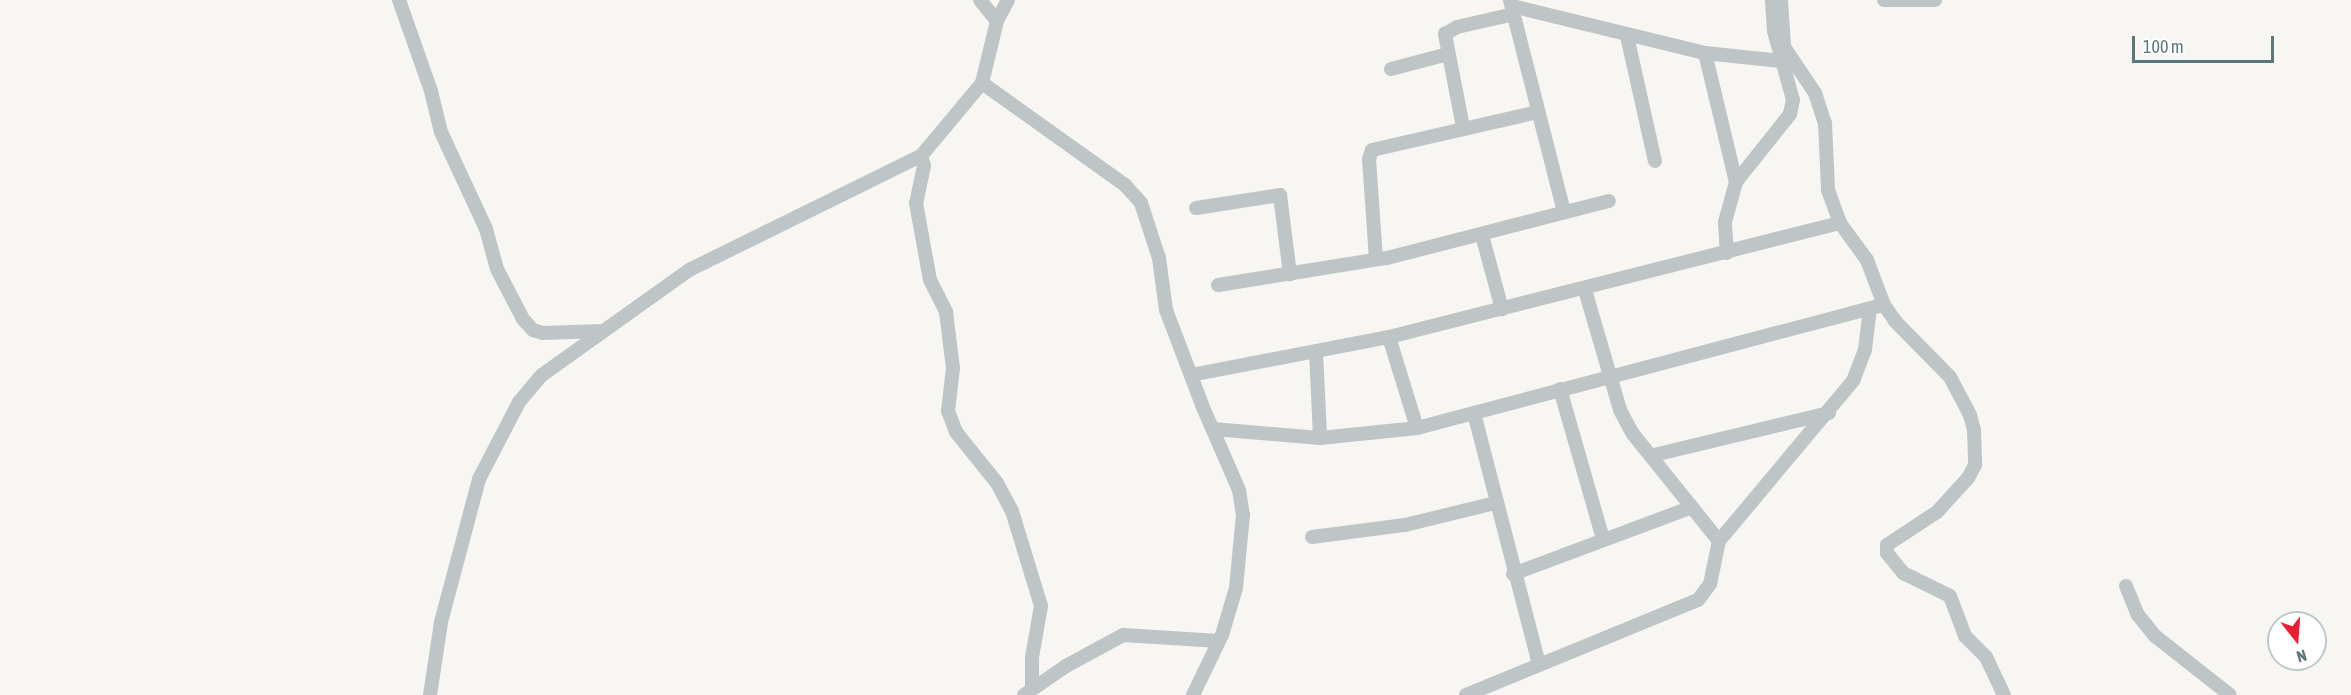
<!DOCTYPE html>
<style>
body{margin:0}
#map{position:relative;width:2351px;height:695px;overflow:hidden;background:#f7f6f3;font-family:"Asap Condensed",sans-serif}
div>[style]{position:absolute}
.minor>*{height:14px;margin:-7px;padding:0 7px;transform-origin:7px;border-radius:7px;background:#bdc5c6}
span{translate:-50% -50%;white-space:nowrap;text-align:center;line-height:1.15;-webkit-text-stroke:6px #fff;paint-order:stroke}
.north{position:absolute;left:2267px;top:611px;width:60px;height:60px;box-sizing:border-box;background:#fff;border:2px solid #bec9ca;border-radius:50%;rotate:163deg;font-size:16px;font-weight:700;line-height:24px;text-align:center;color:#5c777a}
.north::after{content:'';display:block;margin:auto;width:21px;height:27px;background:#ec1e32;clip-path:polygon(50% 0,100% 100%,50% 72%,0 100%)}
.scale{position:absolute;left:2132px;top:36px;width:142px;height:27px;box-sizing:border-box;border:3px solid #5c777a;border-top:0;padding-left:8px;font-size:18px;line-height:21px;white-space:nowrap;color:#5c777a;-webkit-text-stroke:4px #fff;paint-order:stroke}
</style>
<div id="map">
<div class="minor">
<div style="left:399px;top:0;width:96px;rotate:70.6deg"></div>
<div style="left:431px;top:91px;width:42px;rotate:76.3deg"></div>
<div style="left:441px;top:132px;width:107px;rotate:65.1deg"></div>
<div style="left:486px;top:229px;width:41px;rotate:74.6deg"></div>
<div style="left:497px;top:269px;width:56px;rotate:62.5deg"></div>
<div style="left:523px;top:319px;width:15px;rotate:48deg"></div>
<div style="left:533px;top:330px;width:10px;rotate:17deg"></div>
<div style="left:543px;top:333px;width:59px;rotate:-1.9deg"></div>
<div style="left:980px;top:0;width:27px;rotate:51deg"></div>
<div style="left:1008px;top:0;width:24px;rotate:118deg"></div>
<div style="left:997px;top:21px;width:64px;rotate:103.6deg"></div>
<div style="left:982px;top:83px;width:176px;rotate:35.5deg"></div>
<div style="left:1125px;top:185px;width:24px;rotate:48deg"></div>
<div style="left:1141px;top:203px;width:58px;rotate:71.9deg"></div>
<div style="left:1159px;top:258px;width:52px;rotate:82.3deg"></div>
<div style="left:1166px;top:310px;width:102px;rotate:69.2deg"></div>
<div style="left:1202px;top:405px;width:93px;rotate:66.5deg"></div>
<div style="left:1239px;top:490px;width:25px;rotate:81deg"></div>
<div style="left:1243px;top:515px;width:73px;rotate:95.5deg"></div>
<div style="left:1236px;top:588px;width:49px;rotate:106.6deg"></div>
<div style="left:1222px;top:635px;width:67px;rotate:115.8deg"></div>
<div style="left:1510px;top:0;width:219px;rotate:75.7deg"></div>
<div style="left:1781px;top:0;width:47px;rotate:86.3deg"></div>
<div style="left:1784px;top:47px;width:55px;rotate:56deg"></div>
<div style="left:1815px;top:93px;width:32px;rotate:72deg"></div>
<div style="left:1825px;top:123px;width:67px;rotate:87.4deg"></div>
<div style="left:1828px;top:190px;width:35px;rotate:70deg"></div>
<div style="left:1840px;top:223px;width:46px;rotate:53.9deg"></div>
<div style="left:1867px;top:260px;width:48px;rotate:69.3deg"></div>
<div style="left:1884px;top:305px;width:19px;rotate:55deg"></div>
<div style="left:1895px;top:321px;width:78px;rotate:45.5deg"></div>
<div style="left:1950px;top:377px;width:43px;rotate:62.2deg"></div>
<div style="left:1970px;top:415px;width:16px;rotate:75deg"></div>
<div style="left:1974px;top:430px;width:35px;rotate:88deg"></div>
<div style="left:1975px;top:465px;width:15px;rotate:118deg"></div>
<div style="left:1968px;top:478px;width:46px;rotate:132.4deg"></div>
<div style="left:1937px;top:512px;width:60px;rotate:146.6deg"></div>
<div style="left:1887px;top:545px;width:8px;rotate:90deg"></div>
<div style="left:1887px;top:553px;width:26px;rotate:51deg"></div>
<div style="left:1903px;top:573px;width:52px;rotate:26.1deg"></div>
<div style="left:1950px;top:596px;width:43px;rotate:69.4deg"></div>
<div style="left:1965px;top:636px;width:30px;rotate:45deg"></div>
<div style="left:1986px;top:657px;width:42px;rotate:64.7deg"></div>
<div style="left:1884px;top:0;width:51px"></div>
<div style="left:1512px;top:6px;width:199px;rotate:13.7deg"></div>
<div style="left:1705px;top:53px;width:76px;rotate:6deg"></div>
<div style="left:1627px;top:36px;width:128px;rotate:77.4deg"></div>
<div style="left:1705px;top:53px;width:133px;rotate:76.5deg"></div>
<div style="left:1391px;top:69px;width:59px;rotate:-14.7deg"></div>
<div style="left:1463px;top:127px;width:95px;rotate:-101deg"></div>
<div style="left:1445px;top:34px;width:14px;rotate:-30deg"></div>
<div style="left:1457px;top:27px;width:58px;rotate:-12.8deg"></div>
<div style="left:921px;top:156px;width:10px;rotate:73deg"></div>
<div style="left:924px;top:166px;width:38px;rotate:102deg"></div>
<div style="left:916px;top:203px;width:78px;rotate:79.7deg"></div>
<div style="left:930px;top:280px;width:36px;rotate:63deg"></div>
<div style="left:946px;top:312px;width:56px;rotate:82.9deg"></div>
<div style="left:953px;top:368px;width:43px;rotate:96.6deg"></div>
<div style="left:948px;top:411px;width:22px;rotate:69deg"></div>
<div style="left:956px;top:432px;width:65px;rotate:51.2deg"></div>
<div style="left:997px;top:483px;width:32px;rotate:62deg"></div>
<div style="left:1012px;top:511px;width:99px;rotate:73deg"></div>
<div style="left:1041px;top:606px;width:52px;rotate:100deg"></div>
<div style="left:1032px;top:657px;width:32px;rotate:90deg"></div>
<div style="left:1196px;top:208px;width:85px;rotate:-8.8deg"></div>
<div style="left:1280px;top:195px;width:80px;rotate:82.8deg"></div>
<div style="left:1482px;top:235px;width:77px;rotate:74.9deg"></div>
<div style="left:1727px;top:253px;width:31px;rotate:-94deg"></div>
<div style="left:1725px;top:222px;width:41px;rotate:-74.6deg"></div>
<div style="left:1736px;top:182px;width:87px;rotate:-51.5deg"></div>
<div style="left:1790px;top:114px;width:14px;rotate:-78deg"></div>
<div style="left:1793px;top:100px;width:72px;rotate:-105.4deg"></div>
<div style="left:1774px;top:31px;width:31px;rotate:-94deg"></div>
<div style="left:1376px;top:259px;width:100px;rotate:-94deg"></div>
<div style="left:1369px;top:159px;width:9px;rotate:-72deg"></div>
<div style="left:1372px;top:150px;width:170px;rotate:-12.9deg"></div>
<div style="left:1218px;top:285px;width:171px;rotate:-9.1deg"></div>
<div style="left:1387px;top:258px;width:229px;rotate:-14.4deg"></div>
<div style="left:1585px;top:290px;width:125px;rotate:73.7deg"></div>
<div style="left:1620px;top:410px;width:27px;rotate:62deg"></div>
<div style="left:1633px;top:434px;width:137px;rotate:51.2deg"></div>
<div style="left:1389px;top:337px;width:95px;rotate:72.9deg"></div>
<div style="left:1316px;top:352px;width:86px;rotate:87.3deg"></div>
<div style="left:1191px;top:375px;width:202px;rotate:-10.9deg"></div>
<div style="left:1389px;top:337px;width:465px;rotate:-14.2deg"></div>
<div style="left:1560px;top:389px;width:156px;rotate:74deg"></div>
<div style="left:1474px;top:413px;width:260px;rotate:75.5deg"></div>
<div style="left:1213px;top:429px;width:107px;rotate:4.8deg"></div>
<div style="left:1320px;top:438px;width:98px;rotate:-5.9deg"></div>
<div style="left:1417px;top:428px;width:483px;rotate:-14.8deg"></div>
<div style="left:1654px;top:455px;width:180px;rotate:-13.5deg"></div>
<div style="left:1312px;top:537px;width:94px;rotate:-7.4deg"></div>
<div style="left:1405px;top:525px;width:93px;rotate:-13.7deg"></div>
<div style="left:1513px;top:574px;width:191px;rotate:-20.5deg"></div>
<div style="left:2126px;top:586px;width:31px;rotate:68deg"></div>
<div style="left:2138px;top:615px;width:27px;rotate:51deg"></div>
<div style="left:2155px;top:636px;width:95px;rotate:38.2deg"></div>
<div style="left:430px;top:695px;width:74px;rotate:-81.4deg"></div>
<div style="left:441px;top:622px;width:148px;rotate:-75.1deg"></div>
<div style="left:479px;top:479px;width:87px;rotate:-62.5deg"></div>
<div style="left:519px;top:402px;width:35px;rotate:-50deg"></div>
<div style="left:542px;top:375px;width:181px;rotate:-35.5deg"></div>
<div style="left:689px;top:270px;width:258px;rotate:-26.2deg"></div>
<div style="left:921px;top:156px;width:95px;rotate:-50.1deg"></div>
<div style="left:1024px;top:695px;width:51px;rotate:-34.6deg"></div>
<div style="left:1066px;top:666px;width:65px;rotate:-28.5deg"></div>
<div style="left:1123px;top:635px;width:96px;rotate:3.6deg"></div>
<div style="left:1466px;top:695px;width:251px;rotate:-22.3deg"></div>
<div style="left:1698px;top:600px;width:20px;rotate:-53deg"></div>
<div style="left:1710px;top:584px;width:44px;rotate:-78.2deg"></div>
<div style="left:1719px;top:541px;width:209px;rotate:-50.1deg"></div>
<div style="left:1853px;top:381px;width:33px;rotate:-69deg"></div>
<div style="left:1865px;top:350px;width:42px;rotate:-83.2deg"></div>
</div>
<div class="north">N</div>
<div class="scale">100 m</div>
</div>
